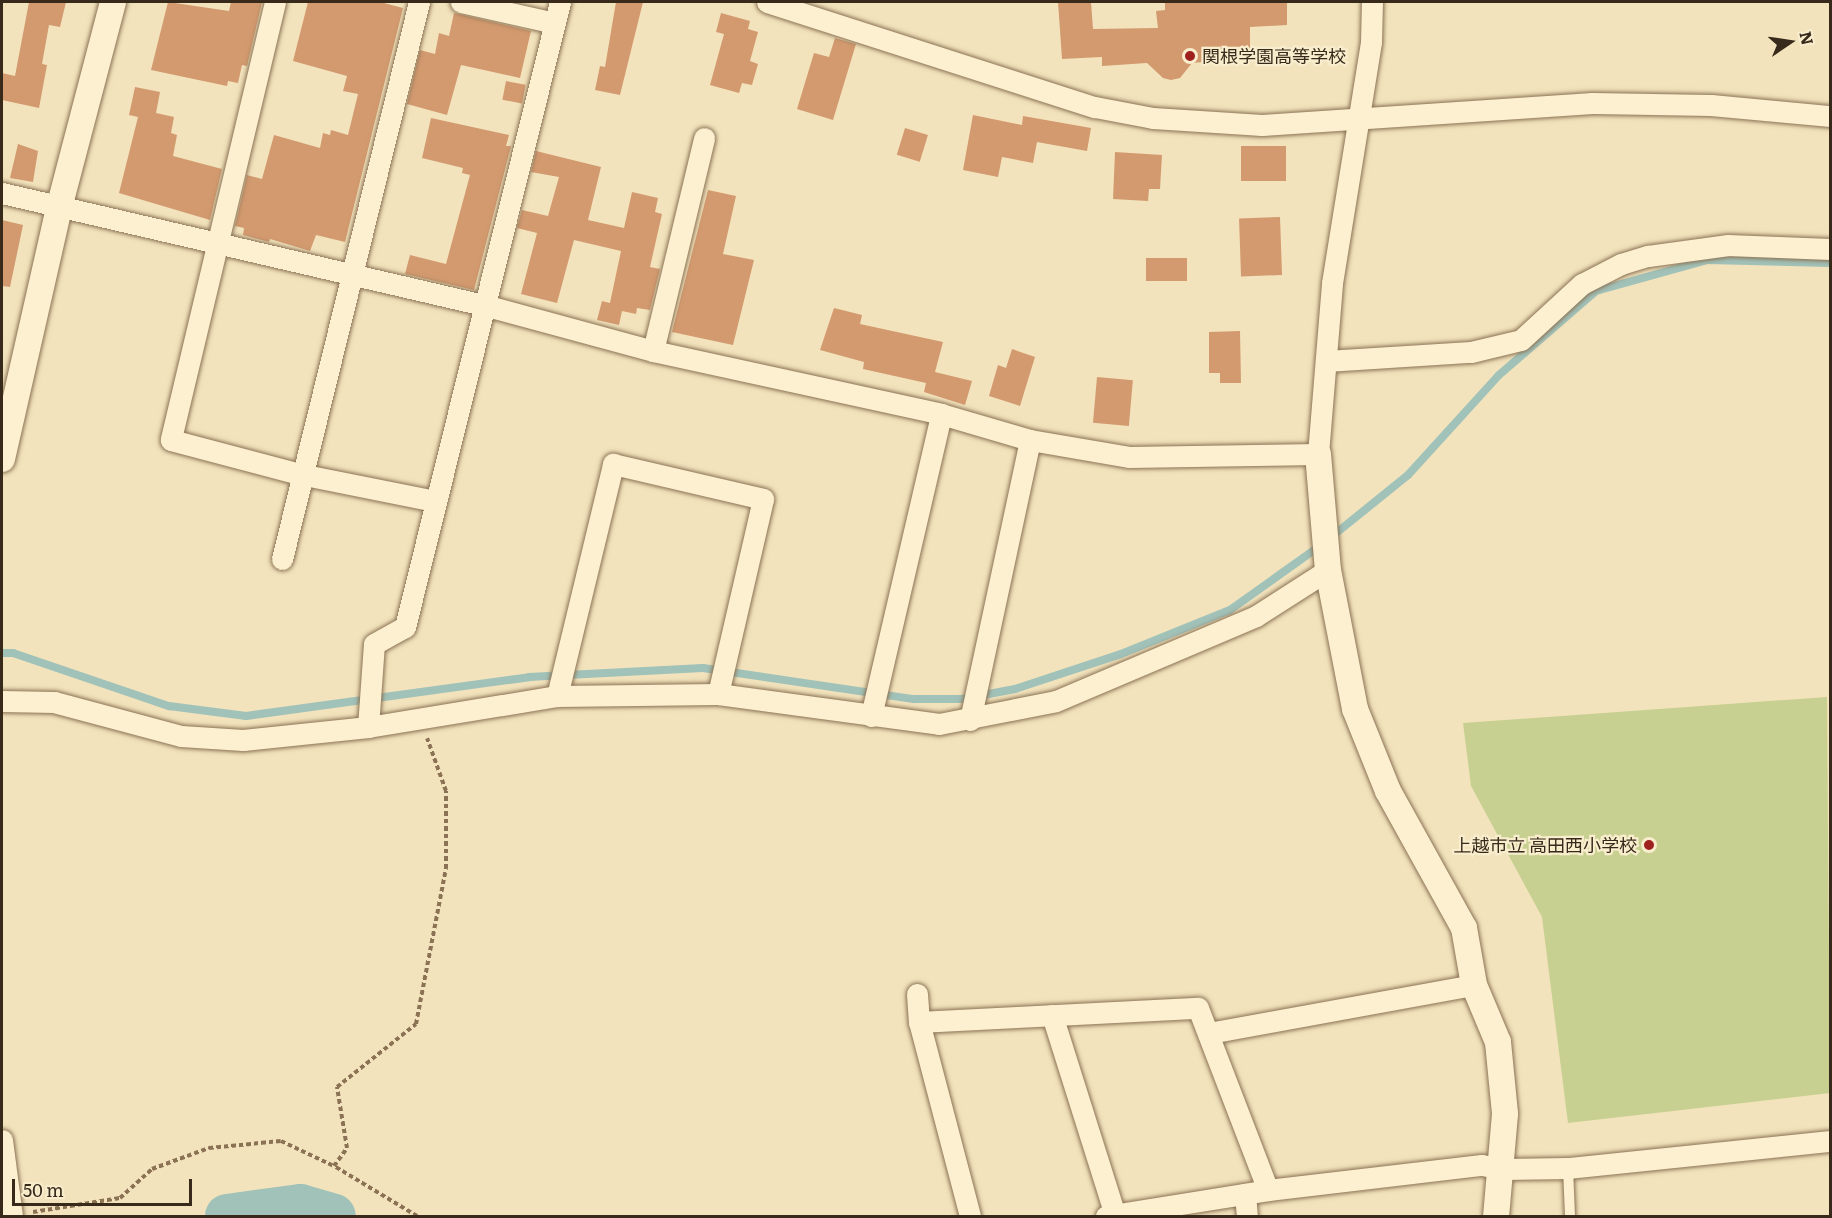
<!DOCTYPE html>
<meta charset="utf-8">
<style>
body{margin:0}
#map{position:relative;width:1832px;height:1218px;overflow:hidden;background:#f2e3bc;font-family:Literata,"Noto Sans JP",serif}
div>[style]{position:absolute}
.green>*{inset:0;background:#c7d090}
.stream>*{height:8px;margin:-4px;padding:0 4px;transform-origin:4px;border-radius:4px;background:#a1c2b9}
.river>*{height:44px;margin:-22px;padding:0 22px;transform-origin:22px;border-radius:22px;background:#a1c2b9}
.building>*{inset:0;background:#d39a6f;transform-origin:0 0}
.path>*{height:4px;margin-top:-2px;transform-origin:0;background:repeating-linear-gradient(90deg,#8b7254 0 4.5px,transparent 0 7.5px)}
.roads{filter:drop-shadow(0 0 2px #8b7254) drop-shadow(0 0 2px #8b7254)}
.service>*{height:10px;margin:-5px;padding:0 5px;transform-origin:5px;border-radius:5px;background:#fcf0d0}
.minor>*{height:21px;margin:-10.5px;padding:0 10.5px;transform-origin:10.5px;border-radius:10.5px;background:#fcf0d0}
.tertiary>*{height:26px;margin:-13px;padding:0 13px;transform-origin:13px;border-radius:13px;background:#fcf0d0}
.dots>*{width:16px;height:16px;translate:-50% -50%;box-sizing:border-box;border:3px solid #f8edcd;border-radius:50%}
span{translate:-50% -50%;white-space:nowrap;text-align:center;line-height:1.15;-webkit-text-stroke:4.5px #f8edcd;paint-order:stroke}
.poi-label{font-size:18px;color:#382a1a}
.left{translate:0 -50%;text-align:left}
.right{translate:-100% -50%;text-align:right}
.frame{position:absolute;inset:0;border:3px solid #382a1a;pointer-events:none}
.north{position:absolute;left:1760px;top:12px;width:60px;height:60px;-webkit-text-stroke:4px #f8edcd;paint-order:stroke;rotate:77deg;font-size:16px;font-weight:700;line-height:24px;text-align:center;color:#382a1a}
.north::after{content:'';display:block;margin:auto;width:21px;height:27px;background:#382a1a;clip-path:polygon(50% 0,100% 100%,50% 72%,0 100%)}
.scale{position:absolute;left:12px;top:1179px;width:180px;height:27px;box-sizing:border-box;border:3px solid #382a1a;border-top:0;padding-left:8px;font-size:18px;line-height:21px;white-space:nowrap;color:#382a1a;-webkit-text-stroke:4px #f8edcd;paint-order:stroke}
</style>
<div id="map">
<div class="green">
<div style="clip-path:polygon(1827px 697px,1830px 1093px,1568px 1123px,1542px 917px,1471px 786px,1463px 723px)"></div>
</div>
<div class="stream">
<div style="left:1330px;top:538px;width:100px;rotate:-38.9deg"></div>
<div style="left:1408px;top:475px;width:135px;rotate:-47.7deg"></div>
<div style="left:1499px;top:375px;width:128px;rotate:-40.9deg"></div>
<div style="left:1596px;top:291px;width:115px;rotate:-15.6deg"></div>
<div style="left:1707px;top:260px;width:123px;rotate:1.4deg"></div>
<div style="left:2px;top:653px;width:11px"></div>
<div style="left:13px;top:653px;width:165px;rotate:18.8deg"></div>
<div style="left:169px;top:706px;width:78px;rotate:7.4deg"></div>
<div style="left:246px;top:716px;width:286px;rotate:-7.8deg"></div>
<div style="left:529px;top:677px;width:174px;rotate:-3deg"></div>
<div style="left:703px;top:668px;width:213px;rotate:8.4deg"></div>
<div style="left:914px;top:699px;width:48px"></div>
<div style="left:962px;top:699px;width:54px;rotate:-10.7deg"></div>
<div style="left:1015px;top:689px;width:112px;rotate:-18.3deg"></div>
<div style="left:1121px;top:654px;width:118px;rotate:-22deg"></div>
<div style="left:1230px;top:610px;width:112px;rotate:-35.5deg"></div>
</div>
<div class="river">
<div style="left:227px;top:1216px;width:74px;rotate:-7.8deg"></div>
<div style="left:300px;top:1206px;width:35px;rotate:16deg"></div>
</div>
<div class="building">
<div style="clip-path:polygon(29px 2px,66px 2px,60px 27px,49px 25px,42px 64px,47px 65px,39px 108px,2px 100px,2px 73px,15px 76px)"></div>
<div style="clip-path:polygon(168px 2px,229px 11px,231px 2px,262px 2px,247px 66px,242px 65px,238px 83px,228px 81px,227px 86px,151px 70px)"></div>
<div style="clip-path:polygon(308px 2px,380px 2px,403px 8px,345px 242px,316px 235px,310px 251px,270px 239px,269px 242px,243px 235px,244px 228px,235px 226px,247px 175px,262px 179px,274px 135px,320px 148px,323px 133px,330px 135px,331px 130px,348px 135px,358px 94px,343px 91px,347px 76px,293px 61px)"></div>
<div style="clip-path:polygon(616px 2px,643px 2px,620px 95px,595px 90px,600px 66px,605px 67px)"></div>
<div style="clip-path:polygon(1058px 2px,1091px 2px,1093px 29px,1158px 28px,1156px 11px,1165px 10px,1165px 2px,1287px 2px,1287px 25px,1250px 27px,1250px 49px,1233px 50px,1234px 59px,1192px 63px,1180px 78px,1171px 80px,1163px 78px,1147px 63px,1102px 66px,1102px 57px,1062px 59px)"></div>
<div style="clip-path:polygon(454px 13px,531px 31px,520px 78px,461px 65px,447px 115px,407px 104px,420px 50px,435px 54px,439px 33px,449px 36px)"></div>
<div style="clip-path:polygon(721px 13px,750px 21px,748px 29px,758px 32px,750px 61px,758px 64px,752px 85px,742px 83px,739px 93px,710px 85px,724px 34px,716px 32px)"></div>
<div style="clip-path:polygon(835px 38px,856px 44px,833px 120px,797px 109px,814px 53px,829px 57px)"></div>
<div style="left:506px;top:81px;width:20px;height:19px;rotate:11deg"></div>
<div style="clip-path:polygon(135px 87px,160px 92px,156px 113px,174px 117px,171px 133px,177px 135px,173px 156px,222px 169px,210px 220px,119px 193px,138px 117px,129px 115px)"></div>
<div style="clip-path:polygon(973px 115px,1022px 125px,1023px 116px,1091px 128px,1087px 151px,1037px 142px,1033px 163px,1002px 157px,998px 177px,963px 170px)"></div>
<div style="clip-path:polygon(431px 118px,509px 135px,506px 146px,511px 146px,474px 290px,405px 274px,410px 255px,446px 264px,470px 175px,462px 173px,463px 168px,422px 158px)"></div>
<div style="left:905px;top:128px;width:24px;height:28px;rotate:17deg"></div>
<div style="clip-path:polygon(18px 144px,38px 151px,33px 182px,10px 178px)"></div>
<div style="left:1241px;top:146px;width:45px;height:35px"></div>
<div style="clip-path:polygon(536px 151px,601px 167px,588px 220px,624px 228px,632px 192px,658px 198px,655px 212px,662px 214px,650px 267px,660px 269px,650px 310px,637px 308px,636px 314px,622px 311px,619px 325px,597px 320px,602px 301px,610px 303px,621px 251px,574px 240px,557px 303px,521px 294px,537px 233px,517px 228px,522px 210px,548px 216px,559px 177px,531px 172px)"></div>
<div style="clip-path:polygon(1115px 152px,1162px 155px,1160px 189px,1149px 189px,1148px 201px,1113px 199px)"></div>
<div style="clip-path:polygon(708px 190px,736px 196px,723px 254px,754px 260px,733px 345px,672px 332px)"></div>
<div style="left:1280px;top:217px;width:58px;height:41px;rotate:88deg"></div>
<div style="clip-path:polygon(2px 220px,23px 225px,10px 287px,2px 286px)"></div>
<div style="left:1146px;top:258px;width:41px;height:23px"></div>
<div style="clip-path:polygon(834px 308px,862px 315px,860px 324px,943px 342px,935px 372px,972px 381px,965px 405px,924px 392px,926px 383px,863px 369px,864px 362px,820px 350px)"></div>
<div style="clip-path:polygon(1240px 331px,1241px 383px,1220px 383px,1220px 373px,1209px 373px,1209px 332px)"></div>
<div style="clip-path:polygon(1012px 349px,1035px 357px,1020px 406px,989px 396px,998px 365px,1006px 368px)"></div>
<div style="left:1097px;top:377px;width:36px;height:46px;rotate:5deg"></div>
</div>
<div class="path">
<div style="left:33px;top:1212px;width:88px;rotate:-9.1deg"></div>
<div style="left:120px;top:1198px;width:43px;rotate:-42.2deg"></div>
<div style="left:152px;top:1169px;width:61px;rotate:-20.2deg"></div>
<div style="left:209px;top:1148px;width:72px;rotate:-5.6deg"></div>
<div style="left:281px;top:1141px;width:59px;rotate:25.3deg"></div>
<div style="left:417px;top:1216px;width:97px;rotate:-148.9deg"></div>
<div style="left:334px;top:1166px;width:22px;rotate:-54deg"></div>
<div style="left:347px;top:1148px;width:62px;rotate:-99.3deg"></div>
<div style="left:337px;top:1087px;width:101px;rotate:-38.6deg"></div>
<div style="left:416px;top:1024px;width:159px;rotate:-79.1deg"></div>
<div style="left:446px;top:868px;width:77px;rotate:-90deg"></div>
<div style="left:446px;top:791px;width:56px;rotate:-109.7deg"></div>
</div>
<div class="roads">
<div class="service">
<div style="left:1568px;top:1168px;width:48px;rotate:87.6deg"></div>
</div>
<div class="minor">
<div style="left:275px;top:2px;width:450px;rotate:103.4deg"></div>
<div style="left:171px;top:440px;width:133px;rotate:14.8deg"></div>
<div style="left:300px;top:474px;width:138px;rotate:11.3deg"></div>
<div style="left:461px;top:2px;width:96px;rotate:12.6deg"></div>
<div style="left:767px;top:2px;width:344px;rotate:17.8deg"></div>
<div style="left:1095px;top:107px;width:59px;rotate:10.7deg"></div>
<div style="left:1153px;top:118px;width:109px;rotate:3.7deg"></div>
<div style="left:1262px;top:125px;width:331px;rotate:-3.8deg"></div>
<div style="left:1592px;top:103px;width:119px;rotate:1deg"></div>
<div style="left:1711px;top:105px;width:120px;rotate:5.3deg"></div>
<div style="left:2px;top:193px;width:495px;rotate:13.1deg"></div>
<div style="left:484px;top:305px;width:175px;rotate:15.2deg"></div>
<div style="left:653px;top:351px;width:295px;rotate:12.3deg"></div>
<div style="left:941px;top:414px;width:93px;rotate:16.3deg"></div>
<div style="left:1030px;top:440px;width:100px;rotate:9.7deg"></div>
<div style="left:1129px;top:457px;width:189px;rotate:-0.9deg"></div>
<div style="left:1318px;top:454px;width:172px;rotate:-85.3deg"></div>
<div style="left:1332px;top:283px;width:244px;rotate:-80.8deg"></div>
<div style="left:1371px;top:42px;width:40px;rotate:-88.6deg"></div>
<div style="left:653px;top:351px;width:219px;rotate:-76.5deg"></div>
<div style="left:1326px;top:361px;width:145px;rotate:-3.6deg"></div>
<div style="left:1471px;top:352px;width:51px;rotate:-13.5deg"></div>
<div style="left:1521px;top:340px;width:83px;rotate:-42.6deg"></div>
<div style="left:1582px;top:284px;width:44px;rotate:-27.1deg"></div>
<div style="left:1621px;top:264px;width:28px;rotate:-17deg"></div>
<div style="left:1648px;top:256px;width:81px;rotate:-7.8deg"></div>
<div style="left:1728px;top:245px;width:102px;rotate:2.2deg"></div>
<div style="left:282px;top:559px;width:574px;rotate:-76.18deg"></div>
<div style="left:557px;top:696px;width:239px;rotate:-76.4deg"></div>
<div style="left:613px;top:464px;width:154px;rotate:13.1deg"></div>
<div style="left:763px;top:499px;width:200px;rotate:103deg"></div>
<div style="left:2px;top:701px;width:52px;rotate:1.1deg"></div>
<div style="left:54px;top:702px;width:131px;rotate:15deg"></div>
<div style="left:181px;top:736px;width:62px;rotate:3.7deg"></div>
<div style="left:243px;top:740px;width:126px;rotate:-5.9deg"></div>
<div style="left:368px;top:727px;width:192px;rotate:-9.3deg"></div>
<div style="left:557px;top:696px;width:161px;rotate:-0.7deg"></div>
<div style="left:718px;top:694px;width:223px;rotate:7.7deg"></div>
<div style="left:939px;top:724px;width:119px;rotate:-11.1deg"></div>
<div style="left:1056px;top:701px;width:217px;rotate:-23deg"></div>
<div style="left:1256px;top:616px;width:85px;rotate:-32.6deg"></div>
<div style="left:871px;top:716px;width:310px;rotate:-76.9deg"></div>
<div style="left:970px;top:720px;width:286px;rotate:-77.9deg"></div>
<div style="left:368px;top:727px;width:83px;rotate:-85.9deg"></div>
<div style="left:374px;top:644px;width:35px;rotate:-29deg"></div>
<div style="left:405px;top:627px;width:644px;rotate:-76.07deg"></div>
<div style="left:917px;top:994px;width:28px;rotate:86deg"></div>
<div style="left:1052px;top:1015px;width:210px;rotate:72.5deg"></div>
<div style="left:1209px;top:1033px;width:269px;rotate:-10.3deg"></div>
<div style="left:2px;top:1140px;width:77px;rotate:82.5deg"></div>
<div style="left:1245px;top:1194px;width:22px;rotate:85deg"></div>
<div style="left:970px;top:1216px;width:201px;rotate:-104.7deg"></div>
<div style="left:919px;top:1022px;width:279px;rotate:-2.9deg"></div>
<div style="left:1198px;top:1008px;width:195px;rotate:69deg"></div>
<div style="left:1106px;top:1216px;width:164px;rotate:-9.1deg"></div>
<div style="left:1268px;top:1190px;width:215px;rotate:-6.7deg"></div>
<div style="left:1482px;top:1165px;width:21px;rotate:11deg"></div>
<div style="left:1503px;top:1169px;width:65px;rotate:-0.9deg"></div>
<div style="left:1568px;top:1168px;width:263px;rotate:-5.9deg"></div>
</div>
<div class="tertiary">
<div style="left:1318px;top:454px;width:116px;rotate:85.1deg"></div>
<div style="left:1328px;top:570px;width:142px;rotate:79deg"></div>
<div style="left:1355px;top:709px;width:88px;rotate:68.1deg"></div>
<div style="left:1388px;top:791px;width:157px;rotate:61deg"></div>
<div style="left:1464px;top:928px;width:58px;rotate:80deg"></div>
<div style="left:1474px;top:985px;width:62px;rotate:67.2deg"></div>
<div style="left:1498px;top:1042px;width:72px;rotate:84.4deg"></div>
<div style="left:1505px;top:1114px;width:102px;rotate:95deg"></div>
<div style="left:2px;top:459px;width:257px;rotate:-77.2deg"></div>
<div style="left:59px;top:208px;width:213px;rotate:-75.3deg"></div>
</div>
</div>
<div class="dots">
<div style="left:1190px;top:56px;background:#9f211f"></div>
<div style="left:1649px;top:845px;background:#9f211f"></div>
</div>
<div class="poi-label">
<span class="left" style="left:1202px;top:56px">関根学園高等学校</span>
<span class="right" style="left:1637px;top:845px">上越市立 高田西小学校</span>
</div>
<div class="frame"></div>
<div class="north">N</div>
<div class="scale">50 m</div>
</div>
